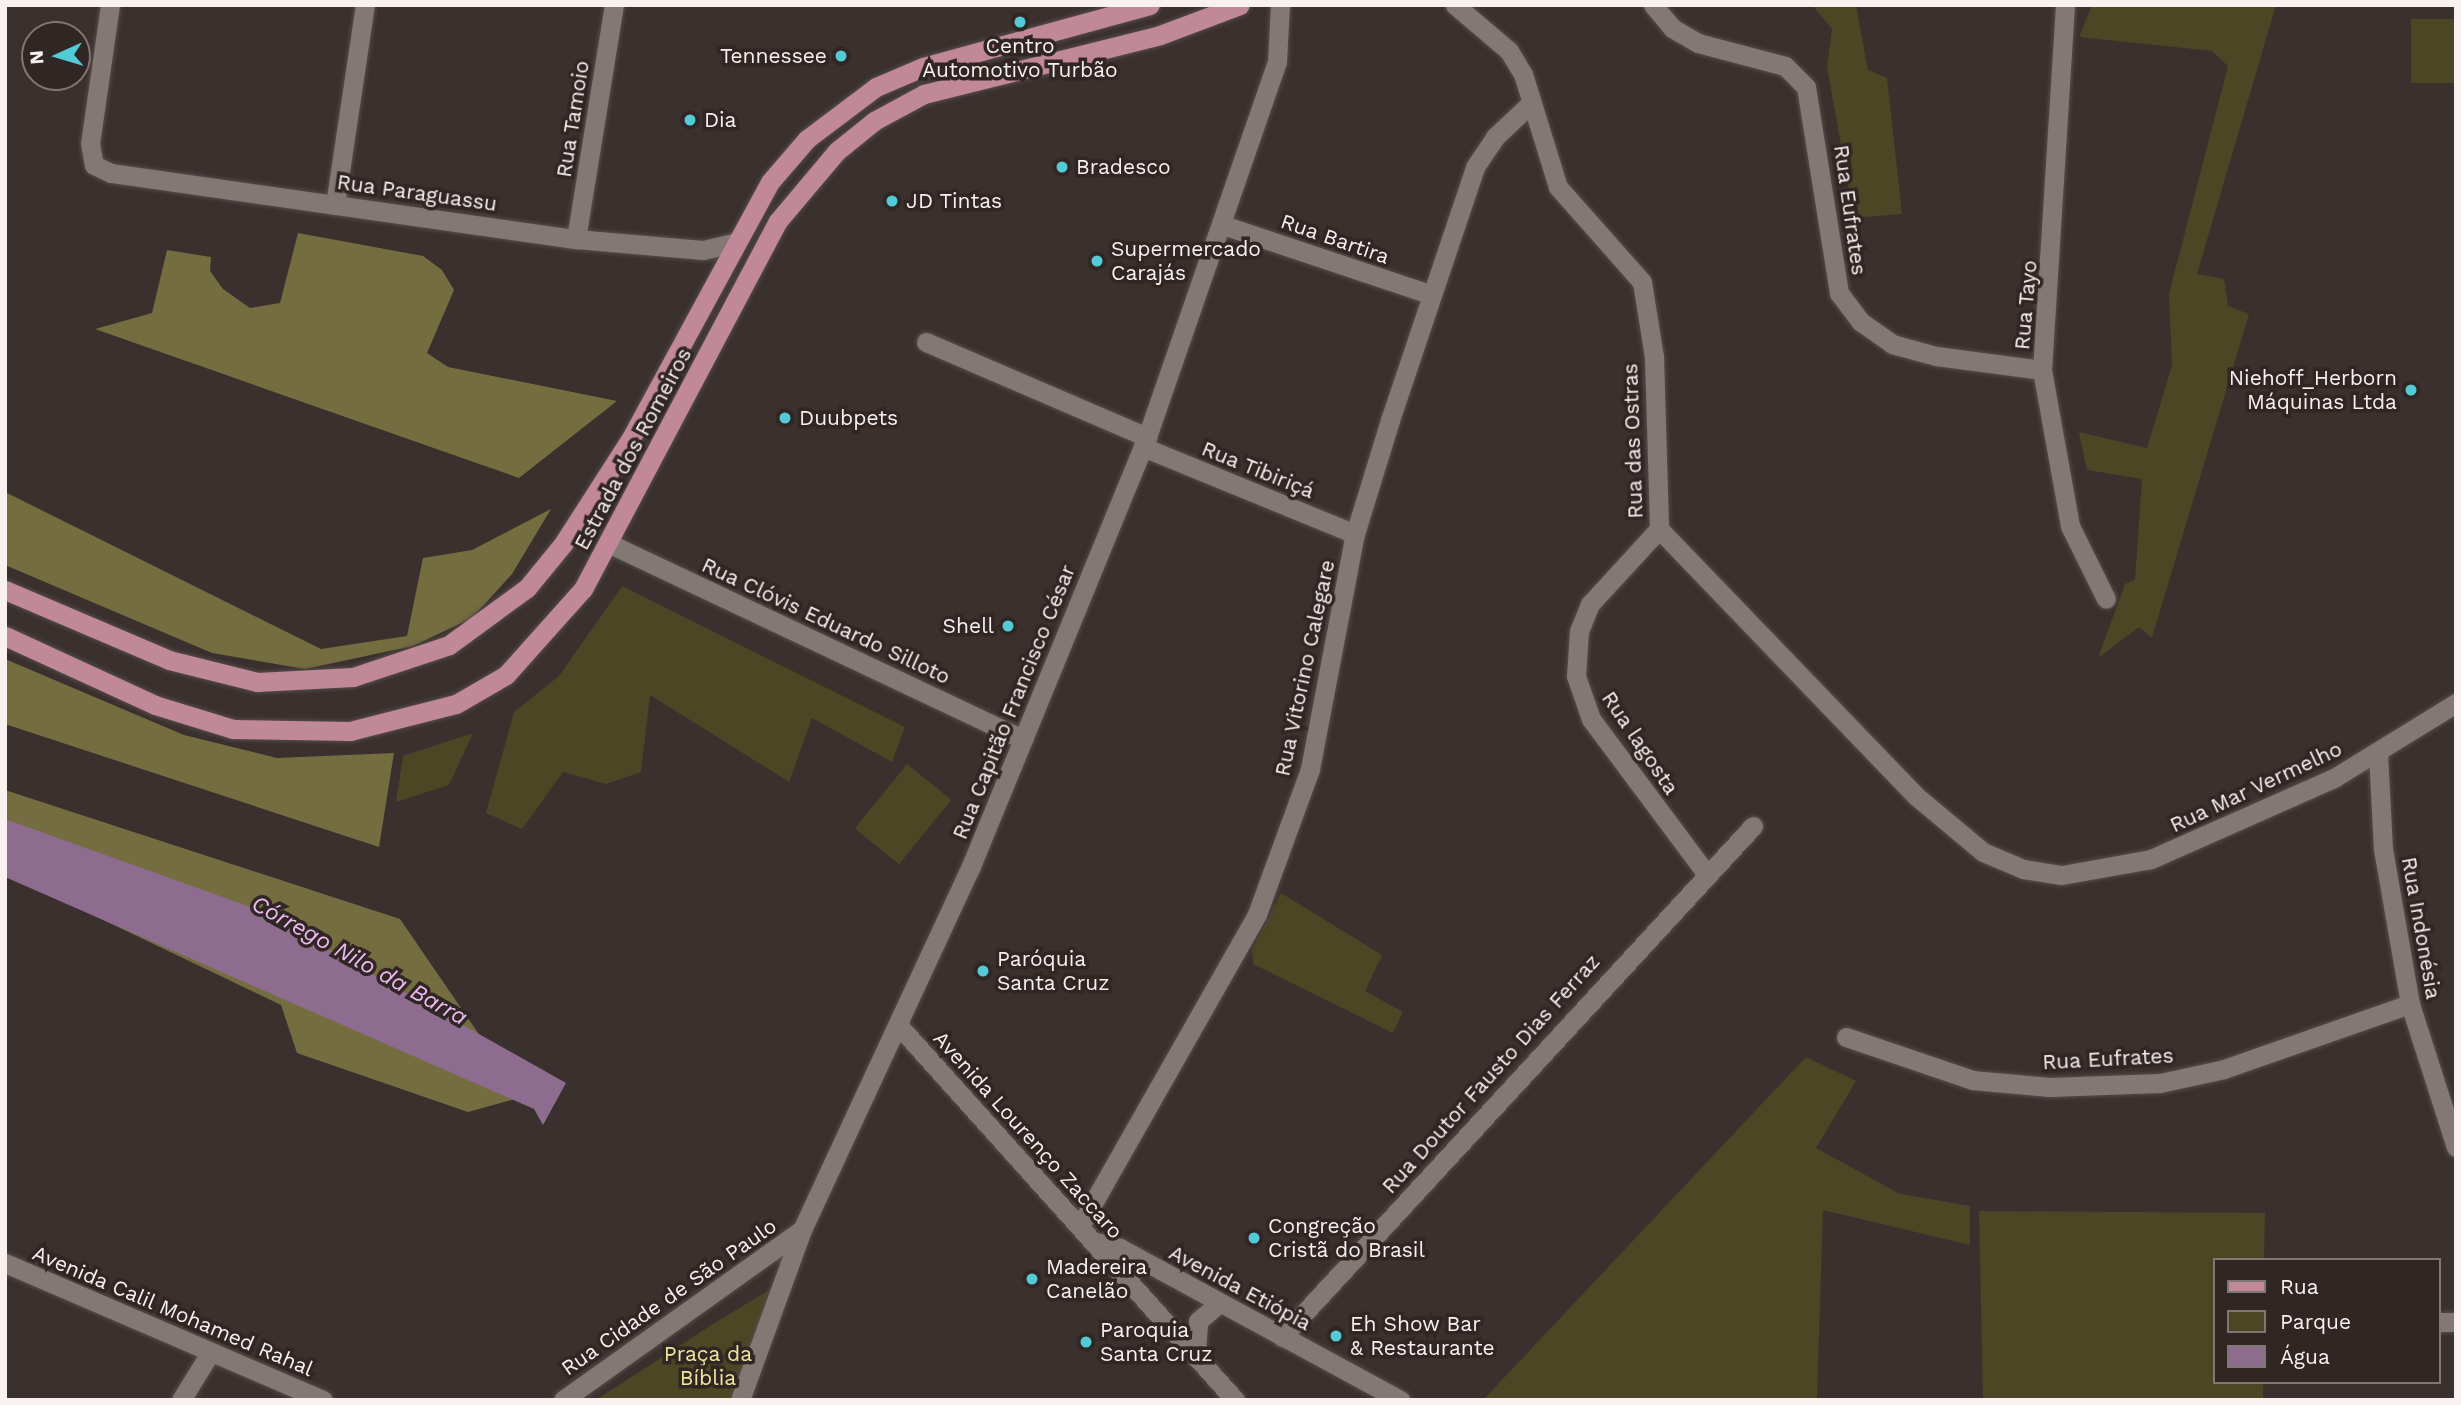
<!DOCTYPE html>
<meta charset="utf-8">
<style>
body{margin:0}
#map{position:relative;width:2461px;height:1405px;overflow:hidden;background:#3a302e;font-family:"Work Sans",sans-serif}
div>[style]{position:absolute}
.green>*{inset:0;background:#4b4624;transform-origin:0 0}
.forest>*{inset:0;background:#746d40}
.water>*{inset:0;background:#8d6c8f}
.roads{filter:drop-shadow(0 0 2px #554c4a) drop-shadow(0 0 2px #554c4a)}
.minor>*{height:19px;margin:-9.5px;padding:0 9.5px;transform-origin:9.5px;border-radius:9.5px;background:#847875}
.tertiary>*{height:19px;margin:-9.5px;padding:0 9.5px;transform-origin:9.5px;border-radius:9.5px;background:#847875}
.primary>*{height:19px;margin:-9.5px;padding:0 9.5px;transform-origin:9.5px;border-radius:9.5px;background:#c08898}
.dots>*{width:19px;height:19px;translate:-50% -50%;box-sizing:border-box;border:4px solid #302624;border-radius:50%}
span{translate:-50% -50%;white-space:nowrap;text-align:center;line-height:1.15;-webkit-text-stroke:7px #302624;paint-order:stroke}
.poi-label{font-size:21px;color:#f8f1ef}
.right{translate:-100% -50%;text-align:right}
.left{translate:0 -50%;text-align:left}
.street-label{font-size:21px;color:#f8f1ef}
.park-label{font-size:21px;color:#f0e69b}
.water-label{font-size:23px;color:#edb9f1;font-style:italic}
.frame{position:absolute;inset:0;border:7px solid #f8f1ef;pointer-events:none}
.legend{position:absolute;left:2213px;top:1258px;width:228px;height:126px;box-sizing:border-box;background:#302624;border:2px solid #807775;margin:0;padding:9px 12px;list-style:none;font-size:21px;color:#f8f1ef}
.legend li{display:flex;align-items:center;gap:14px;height:35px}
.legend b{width:35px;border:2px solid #807775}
.north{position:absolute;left:21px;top:21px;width:70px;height:70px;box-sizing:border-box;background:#302624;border:2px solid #807775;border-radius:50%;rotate:266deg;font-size:19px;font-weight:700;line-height:28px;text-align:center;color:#f8f1ef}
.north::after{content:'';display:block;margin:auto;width:24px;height:32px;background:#52cbd7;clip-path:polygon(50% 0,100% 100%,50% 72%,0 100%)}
</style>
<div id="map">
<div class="green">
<div style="clip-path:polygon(1812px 5px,1856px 5px,1868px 70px,1887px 78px,1902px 214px,1854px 218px,1827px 67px,1832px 29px)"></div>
<div style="clip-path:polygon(2092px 5px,2276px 5px,2197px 274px,2224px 279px,2228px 306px,2249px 314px,2152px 638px,2139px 627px,2098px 658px,2125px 584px,2135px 579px,2142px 479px,2087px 470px,2079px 432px,2147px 448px,2172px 365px,2169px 294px,2228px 66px,2212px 51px,2079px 37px)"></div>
<div style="left:2411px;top:19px;width:45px;height:64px"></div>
<div style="clip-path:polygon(622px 586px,905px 727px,892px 762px,812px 718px,789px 782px,650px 695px,641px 772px,606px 784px,563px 772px,522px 829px,486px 813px,514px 712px,559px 676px)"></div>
<div style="clip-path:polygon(473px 733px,449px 785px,396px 802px,403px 756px)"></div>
<div style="left:907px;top:764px;width:57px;height:83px;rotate:39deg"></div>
<div style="clip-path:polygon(1281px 893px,1382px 955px,1365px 991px,1403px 1012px,1393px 1033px,1253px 964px,1252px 950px)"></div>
<div style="clip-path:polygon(1806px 1057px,1856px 1081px,1816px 1148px,1900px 1194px,1970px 1206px,1970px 1245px,1823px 1210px,1817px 1400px,1483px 1400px)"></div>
<div style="clip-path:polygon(1979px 1211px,2265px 1213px,2264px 1260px,2214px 1260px,2214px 1382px,2263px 1382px,2263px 1400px,1983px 1400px)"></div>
<div style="clip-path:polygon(774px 1287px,730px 1400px,596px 1400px,716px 1322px)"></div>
</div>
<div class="forest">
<div style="clip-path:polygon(298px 233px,423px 256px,442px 270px,454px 290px,427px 353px,448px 367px,617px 401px,519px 478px,95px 329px,152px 313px,167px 250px,211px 257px,210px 271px,223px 289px,250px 308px,280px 303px)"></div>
<div style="clip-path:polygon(5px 492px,321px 649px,407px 636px,423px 558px,472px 550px,551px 509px,512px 574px,472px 618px,413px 646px,305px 669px,212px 653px,5px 565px)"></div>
<div style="clip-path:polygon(5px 659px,184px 735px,277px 758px,394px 753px,379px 847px,5px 724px)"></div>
<div style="clip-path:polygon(5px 790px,400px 919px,522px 1097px,468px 1112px,297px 1053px,281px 1005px,5px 873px)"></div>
</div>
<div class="water">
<div style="clip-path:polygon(5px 819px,259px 910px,566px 1083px,543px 1125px,534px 1109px,5px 877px)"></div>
</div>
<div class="roads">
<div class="minor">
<div style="left:110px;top:5px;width:139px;rotate:98.2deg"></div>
<div style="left:90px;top:143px;width:22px;rotate:80deg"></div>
<div style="left:94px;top:165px;width:19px;rotate:25deg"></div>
<div style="left:111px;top:173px;width:470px;rotate:8.1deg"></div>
<div style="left:576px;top:239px;width:127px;rotate:5deg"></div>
<div style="left:703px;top:250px;width:32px;rotate:-13deg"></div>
<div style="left:1455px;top:5px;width:71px;rotate:40.4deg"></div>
<div style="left:1509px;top:51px;width:27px;rotate:59deg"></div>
<div style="left:1523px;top:74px;width:118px;rotate:72.8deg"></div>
<div style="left:1558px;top:187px;width:127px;rotate:48.5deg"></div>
<div style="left:1642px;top:282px;width:76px;rotate:80.9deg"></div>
<div style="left:1654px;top:357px;width:172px;rotate:88.3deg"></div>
<div style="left:1659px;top:529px;width:371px;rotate:46.1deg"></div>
<div style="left:1916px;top:796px;width:87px;rotate:39.9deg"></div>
<div style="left:1983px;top:852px;width:43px;rotate:23deg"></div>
<div style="left:2023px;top:869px;width:39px;rotate:9deg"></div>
<div style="left:2062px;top:875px;width:90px;rotate:-10.2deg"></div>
<div style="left:2151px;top:859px;width:200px;rotate:-23.9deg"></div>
<div style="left:2334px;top:778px;width:143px;rotate:-31.6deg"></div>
<div style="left:1653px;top:5px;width:30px;rotate:50deg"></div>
<div style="left:1672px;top:28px;width:30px;rotate:30deg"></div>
<div style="left:1698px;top:43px;width:90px;rotate:14.8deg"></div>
<div style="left:1785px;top:66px;width:30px;rotate:45deg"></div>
<div style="left:1806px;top:87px;width:209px;rotate:80.9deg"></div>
<div style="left:1839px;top:293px;width:36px;rotate:53deg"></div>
<div style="left:1861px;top:322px;width:38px;rotate:35deg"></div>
<div style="left:1892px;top:344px;width:46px;rotate:15.3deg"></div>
<div style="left:1936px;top:356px;width:107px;rotate:7.5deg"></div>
<div style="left:2065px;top:5px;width:366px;rotate:93.6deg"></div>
<div style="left:2042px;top:370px;width:158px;rotate:79.8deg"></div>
<div style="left:2070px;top:526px;width:81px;rotate:63.7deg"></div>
<div style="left:335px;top:205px;width:202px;rotate:-81.5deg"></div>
<div style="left:1223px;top:225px;width:220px;rotate:18.5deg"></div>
<div style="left:576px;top:239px;width:237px;rotate:-80.8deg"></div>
<div style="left:926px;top:342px;width:241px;rotate:23.3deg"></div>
<div style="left:1143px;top:447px;width:229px;rotate:22.3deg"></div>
<div style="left:1659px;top:529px;width:102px;rotate:132.6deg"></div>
<div style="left:1590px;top:604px;width:29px;rotate:112deg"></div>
<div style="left:1579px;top:631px;width:45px;rotate:93.8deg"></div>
<div style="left:1576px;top:676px;width:46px;rotate:70.8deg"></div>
<div style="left:1591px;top:719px;width:191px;rotate:53.3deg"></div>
<div style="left:610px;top:544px;width:457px;rotate:25.3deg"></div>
<div style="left:2378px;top:754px;width:95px;rotate:87deg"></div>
<div style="left:2383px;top:849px;width:157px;rotate:80.1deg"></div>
<div style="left:2410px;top:1004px;width:150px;rotate:72.2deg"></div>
<div style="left:1846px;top:1037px;width:133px;rotate:18.8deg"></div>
<div style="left:1972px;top:1080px;width:78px;rotate:5.1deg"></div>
<div style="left:2050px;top:1087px;width:110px;rotate:-2.1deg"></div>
<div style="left:2160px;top:1083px;width:66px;rotate:-12.3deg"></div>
<div style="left:2224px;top:1069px;width:197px;rotate:-19.3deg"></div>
<div style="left:1080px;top:1226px;width:359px;rotate:-60.4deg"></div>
<div style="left:1257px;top:914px;width:154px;rotate:-69.9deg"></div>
<div style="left:1310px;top:769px;width:239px;rotate:-79.2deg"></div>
<div style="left:1355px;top:534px;width:119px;rotate:-72.9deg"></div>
<div style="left:1390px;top:420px;width:267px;rotate:-71.4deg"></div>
<div style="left:1475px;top:167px;width:36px;rotate:-56deg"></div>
<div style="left:1495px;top:137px;width:47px;rotate:-43.3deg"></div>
<div style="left:1092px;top:1241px;width:29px;rotate:14deg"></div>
<div style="left:1120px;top:1248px;width:319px;rotate:28.5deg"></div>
<div style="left:2438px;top:1322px;width:18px"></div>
<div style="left:1282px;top:1337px;width:695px;rotate:-47.33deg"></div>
<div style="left:1196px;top:1352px;width:31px;rotate:-86deg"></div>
<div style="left:1198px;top:1321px;width:26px;rotate:-40deg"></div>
<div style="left:181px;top:1400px;width:55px;rotate:-58.3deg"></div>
</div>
<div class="tertiary">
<div style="left:899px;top:1026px;width:503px;rotate:48.06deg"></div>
<div style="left:5px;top:1263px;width:346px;rotate:23.3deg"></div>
<div style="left:563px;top:1400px;width:292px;rotate:-35.5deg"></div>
<div style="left:740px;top:1400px;width:181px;rotate:-70deg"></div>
<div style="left:802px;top:1230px;width:401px;rotate:-65.1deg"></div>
<div style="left:971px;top:866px;width:464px;rotate:-67.7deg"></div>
<div style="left:1147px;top:437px;width:397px;rotate:-70.9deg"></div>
<div style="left:1277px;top:62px;width:57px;rotate:-87deg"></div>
</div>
<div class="primary">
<div style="left:5px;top:590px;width:178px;rotate:23.1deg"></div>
<div style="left:169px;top:660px;width:91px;rotate:14deg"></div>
<div style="left:257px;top:682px;width:96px;rotate:-3deg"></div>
<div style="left:353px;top:677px;width:101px;rotate:-18.4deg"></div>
<div style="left:449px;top:645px;width:97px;rotate:-36.2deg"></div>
<div style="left:527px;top:588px;width:57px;rotate:-50.7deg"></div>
<div style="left:563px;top:544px;width:126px;rotate:-57.3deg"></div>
<div style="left:631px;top:438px;width:291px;rotate:-61.5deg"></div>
<div style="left:770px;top:182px;width:57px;rotate:-49.3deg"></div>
<div style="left:807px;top:139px;width:86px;rotate:-37deg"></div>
<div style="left:876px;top:87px;width:51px;rotate:-23.1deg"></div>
<div style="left:923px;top:67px;width:235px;rotate:-15.3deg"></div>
<div style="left:5px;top:636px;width:165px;rotate:24.7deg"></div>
<div style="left:155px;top:705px;width:82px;rotate:17.1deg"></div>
<div style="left:233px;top:729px;width:117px;rotate:1deg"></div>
<div style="left:350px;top:731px;width:109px;rotate:-14.3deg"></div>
<div style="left:456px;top:704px;width:58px;rotate:-30.1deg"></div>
<div style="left:506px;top:675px;width:115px;rotate:-48.2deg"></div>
<div style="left:583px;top:589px;width:416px;rotate:-62.1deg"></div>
<div style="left:778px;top:221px;width:92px;rotate:-49.9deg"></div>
<div style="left:837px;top:151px;width:48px;rotate:-39deg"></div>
<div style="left:874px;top:121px;width:57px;rotate:-28.4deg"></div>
<div style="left:924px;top:94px;width:243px;rotate:-14deg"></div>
<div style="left:1160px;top:35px;width:85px;rotate:-20.6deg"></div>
</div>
</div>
<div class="dots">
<div style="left:1020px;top:22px;background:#52cbd7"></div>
<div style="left:841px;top:56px;background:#52cbd7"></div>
<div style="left:690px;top:120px;background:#52cbd7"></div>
<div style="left:1062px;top:167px;background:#52cbd7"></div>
<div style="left:892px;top:201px;background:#52cbd7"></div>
<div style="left:1097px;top:261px;background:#52cbd7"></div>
<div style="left:2411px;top:390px;background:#52cbd7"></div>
<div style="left:785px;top:418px;background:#52cbd7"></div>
<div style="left:1008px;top:626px;background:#52cbd7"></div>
<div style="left:983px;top:971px;background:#52cbd7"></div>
<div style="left:1254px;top:1238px;background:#52cbd7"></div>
<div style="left:1032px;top:1279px;background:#52cbd7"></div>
<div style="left:1336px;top:1336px;background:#52cbd7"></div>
<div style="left:1086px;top:1342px;background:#52cbd7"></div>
</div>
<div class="poi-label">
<span style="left:1020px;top:58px">Centro<br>Automotivo Turbão</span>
<span class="right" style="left:827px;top:56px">Tennessee</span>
<span class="left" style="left:704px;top:120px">Dia</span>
<span class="left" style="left:1076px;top:167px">Bradesco</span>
<span class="left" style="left:906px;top:201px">JD Tintas</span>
<span class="left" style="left:1111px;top:261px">Supermercado<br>Carajás</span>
<span class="right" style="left:2397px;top:390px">Niehoff_Herborn<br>Máquinas Ltda</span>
<span class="left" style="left:799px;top:418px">Duubpets</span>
<span class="right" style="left:994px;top:626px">Shell</span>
<span class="left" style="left:997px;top:971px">Paróquia<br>Santa Cruz</span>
<span class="left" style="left:1268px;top:1238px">Congreção<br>Cristã do Brasil</span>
<span class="left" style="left:1046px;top:1279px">Madereira<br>Canelão</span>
<span class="left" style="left:1350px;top:1336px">Eh Show Bar<br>&amp; Restaurante</span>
<span class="left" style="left:1100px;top:1342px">Paroquia<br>Santa Cruz</span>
</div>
<div class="street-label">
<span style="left:573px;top:119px;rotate:-81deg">Rua Tamoio</span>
<span style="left:417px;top:193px;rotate:8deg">Rua Paraguassu</span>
<span style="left:1850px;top:210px;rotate:82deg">Rua Eufrates</span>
<span style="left:1335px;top:239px;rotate:19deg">Rua Bartira</span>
<span style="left:2026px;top:305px;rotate:-85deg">Rua Tayo</span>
<span style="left:1633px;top:441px;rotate:-92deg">Rua das Ostras</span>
<span style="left:633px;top:449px;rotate:-62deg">Estrada dos Romeiros</span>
<span style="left:1258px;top:470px;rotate:22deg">Rua Tibiriçá</span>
<span style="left:826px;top:621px;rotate:25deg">Rua Clóvis Eduardo Silloto</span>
<span style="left:1305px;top:668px;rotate:-78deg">Rua Vitorino Calegare</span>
<span style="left:1014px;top:702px;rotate:-68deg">Rua Capitão Francisco César</span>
<span style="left:1640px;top:743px;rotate:56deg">Rua lagosta</span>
<span style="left:2256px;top:787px;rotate:-25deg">Rua Mar Vermelho</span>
<span style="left:2421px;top:928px;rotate:80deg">Rua Indonésia</span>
<span style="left:2108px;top:1059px;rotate:-3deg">Rua Eufrates</span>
<span style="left:1491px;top:1074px;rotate:-48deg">Rua Doutor Fausto Dias Ferraz</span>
<span style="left:1028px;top:1135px;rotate:48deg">Avenida Lourenço Zaccaro</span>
<span style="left:1240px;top:1288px;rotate:28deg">Avenida Etiópia</span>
<span style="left:669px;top:1297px;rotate:-35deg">Rua Cidade de São Paulo</span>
<span style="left:173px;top:1311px;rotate:23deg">Avenida Calil Mohamed Rahal</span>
</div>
<div class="park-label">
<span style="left:708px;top:1366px">Praça da<br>Bíblia</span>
</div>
<div class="water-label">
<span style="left:359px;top:961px;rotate:29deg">Córrego Nilo da Barra</span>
</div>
<div class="frame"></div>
<ul class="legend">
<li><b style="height:9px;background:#c08898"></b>Rua</li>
<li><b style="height:19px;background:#4b4624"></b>Parque</li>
<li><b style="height:19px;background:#8d6c8f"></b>Água</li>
</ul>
<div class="north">N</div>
</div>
